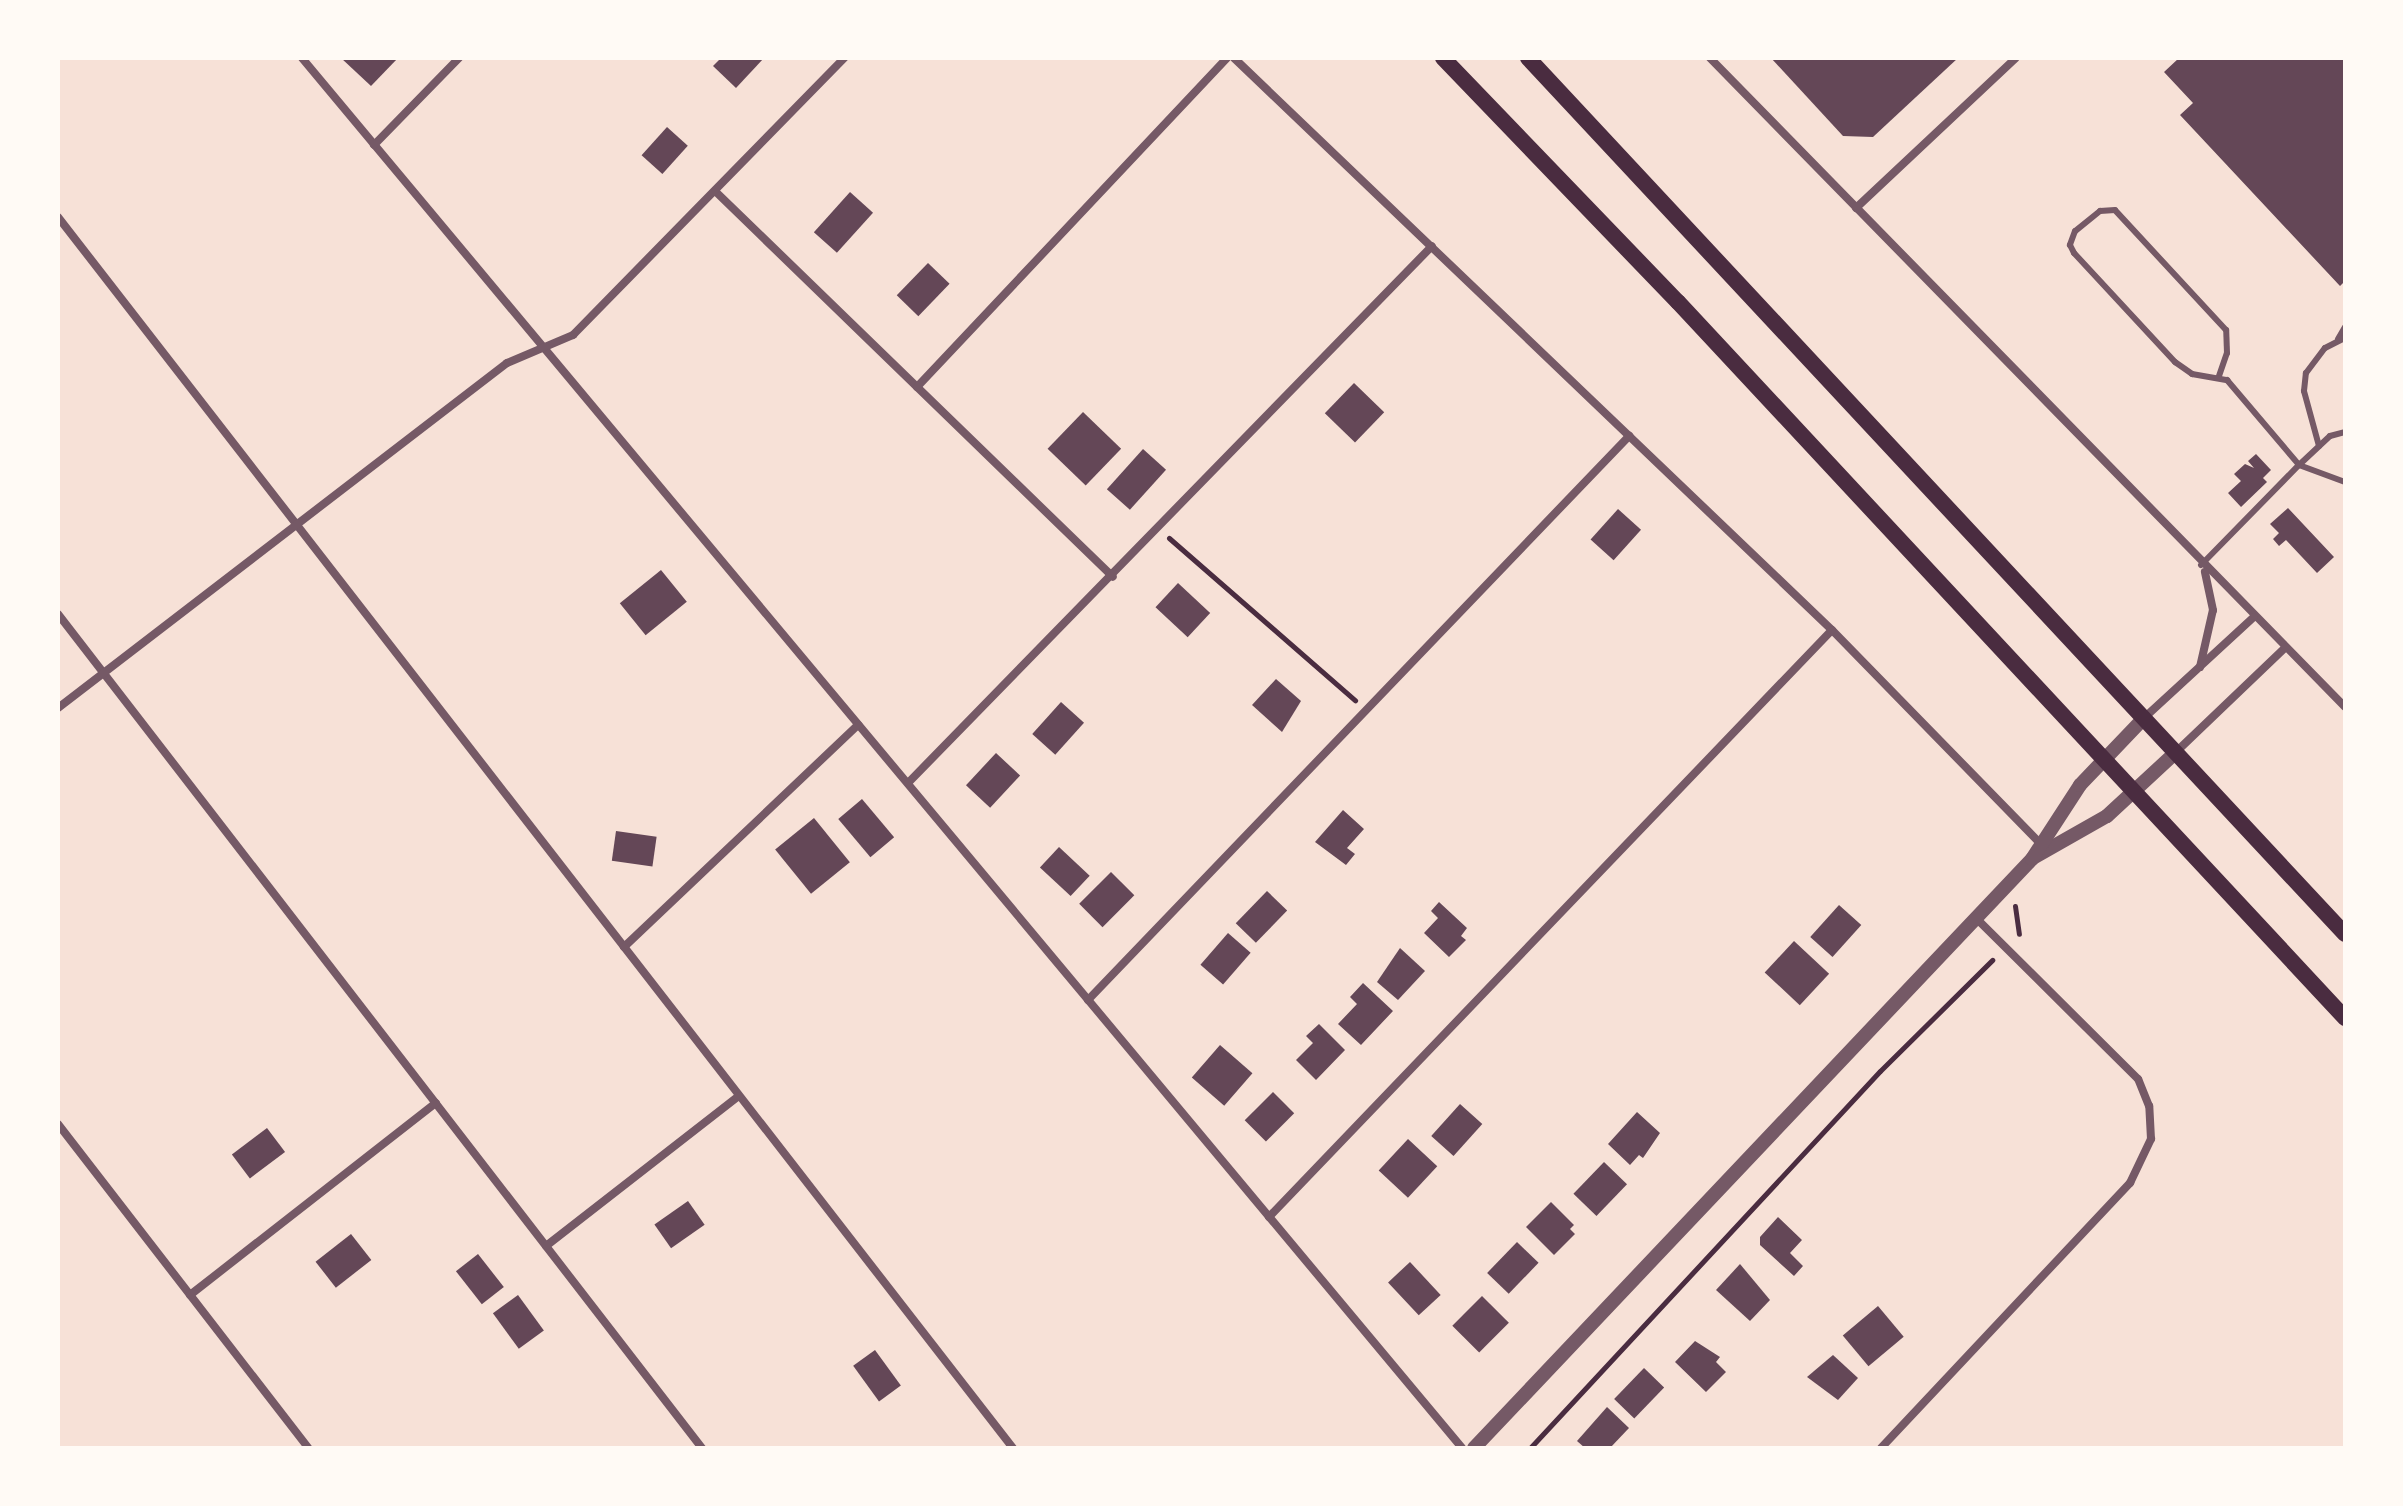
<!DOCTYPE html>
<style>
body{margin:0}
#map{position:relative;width:2403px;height:1506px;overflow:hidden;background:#f7e1d7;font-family:Jost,sans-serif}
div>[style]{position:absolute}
.building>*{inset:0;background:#644757;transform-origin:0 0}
.path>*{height:5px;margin:-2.5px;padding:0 2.5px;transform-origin:2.5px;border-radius:2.5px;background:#4a2c40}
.service>*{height:6px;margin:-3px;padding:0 3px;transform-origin:3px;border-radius:3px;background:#755966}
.minor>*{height:8px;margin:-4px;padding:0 4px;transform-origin:4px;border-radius:4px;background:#755966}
.tertiary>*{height:14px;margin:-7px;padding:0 7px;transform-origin:7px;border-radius:7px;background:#755966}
.secondary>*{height:16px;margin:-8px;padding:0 8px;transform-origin:8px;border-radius:8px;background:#4a2c40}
span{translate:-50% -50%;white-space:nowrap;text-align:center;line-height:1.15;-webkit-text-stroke:8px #fffaf5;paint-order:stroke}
.frame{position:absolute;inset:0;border:60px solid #fffaf5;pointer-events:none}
</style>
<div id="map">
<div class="building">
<div style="clip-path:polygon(341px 58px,398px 58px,371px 86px)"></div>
<div style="clip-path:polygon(721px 58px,764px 58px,736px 88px,713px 66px)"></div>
<div style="clip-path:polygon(1771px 58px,1958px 58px,1873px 137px,1843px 136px)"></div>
<div style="clip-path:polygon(2179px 58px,2345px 58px,2345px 281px,2340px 286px,2180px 115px,2193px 103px,2164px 72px)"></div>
<div style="left:667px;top:127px;width:28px;height:38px;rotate:42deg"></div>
<div style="left:850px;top:192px;width:31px;height:54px;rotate:42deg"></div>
<div style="left:928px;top:263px;width:30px;height:45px;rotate:44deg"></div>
<div style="left:1354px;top:383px;width:42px;height:42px;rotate:44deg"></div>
<div style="left:1083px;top:412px;width:53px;height:51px;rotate:44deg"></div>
<div style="left:1143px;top:449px;width:31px;height:54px;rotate:42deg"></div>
<div style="clip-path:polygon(2256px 454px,2271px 470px,2263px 478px,2267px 482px,2241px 507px,2228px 493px,2241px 481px,2234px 474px,2245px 464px,2254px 468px,2248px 461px)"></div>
<div style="clip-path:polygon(2288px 508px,2334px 557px,2317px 573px,2286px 540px,2279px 546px,2273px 539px,2279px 533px,2270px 524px)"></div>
<div style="left:1618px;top:509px;width:31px;height:41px;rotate:42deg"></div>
<div style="left:661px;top:570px;width:41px;height:53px;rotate:51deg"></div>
<div style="left:1178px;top:583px;width:44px;height:33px;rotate:43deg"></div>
<div style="clip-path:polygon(1276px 679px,1301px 701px,1282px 732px,1252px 705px)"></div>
<div style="left:1061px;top:702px;width:31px;height:43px;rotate:42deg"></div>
<div style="left:996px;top:753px;width:33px;height:44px;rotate:43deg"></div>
<div style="left:862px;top:799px;width:50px;height:31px;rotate:50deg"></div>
<div style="clip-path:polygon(1343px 810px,1364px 829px,1347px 848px,1355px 854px,1346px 865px,1315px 842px)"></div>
<div style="left:814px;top:818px;width:57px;height:50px;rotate:51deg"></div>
<div style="left:616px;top:831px;width:41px;height:30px;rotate:8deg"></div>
<div style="left:1059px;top:847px;width:42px;height:28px;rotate:43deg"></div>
<div style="left:1111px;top:872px;width:33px;height:45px;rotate:45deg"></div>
<div style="left:1267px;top:891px;width:28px;height:45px;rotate:44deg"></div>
<div style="clip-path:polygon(1439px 902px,1467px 928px,1461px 936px,1466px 940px,1449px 957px,1424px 933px,1438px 918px,1431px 911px)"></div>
<div style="left:1839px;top:905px;width:30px;height:43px;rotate:42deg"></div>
<div style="left:1228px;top:933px;width:30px;height:42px;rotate:41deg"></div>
<div style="left:1794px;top:941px;width:48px;height:43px;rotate:43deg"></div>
<div style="clip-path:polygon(1400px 948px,1425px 971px,1398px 1000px,1377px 982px)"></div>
<div style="clip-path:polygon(1363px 983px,1393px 1011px,1361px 1045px,1338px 1024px,1357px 1004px,1350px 997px)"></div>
<div style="clip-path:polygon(1319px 1024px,1345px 1050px,1316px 1080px,1296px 1060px,1313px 1043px,1306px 1036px)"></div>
<div style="left:1220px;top:1045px;width:43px;height:43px;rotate:41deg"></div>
<div style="left:1273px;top:1092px;width:30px;height:40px;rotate:45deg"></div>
<div style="left:1460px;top:1104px;width:30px;height:43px;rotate:42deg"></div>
<div style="clip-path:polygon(1637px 1112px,1660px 1133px,1643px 1158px,1639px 1155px,1630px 1165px,1608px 1144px)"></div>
<div style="left:267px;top:1128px;width:30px;height:44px;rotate:53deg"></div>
<div style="left:1408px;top:1139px;width:40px;height:43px;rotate:43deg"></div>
<div style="left:1604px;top:1162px;width:32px;height:44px;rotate:44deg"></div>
<div style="left:688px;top:1201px;width:29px;height:41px;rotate:55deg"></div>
<div style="clip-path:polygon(1551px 1202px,1574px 1225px,1570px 1229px,1575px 1234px,1554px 1255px,1526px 1227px)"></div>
<div style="clip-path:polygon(1778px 1217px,1802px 1240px,1790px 1253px,1803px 1266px,1794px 1276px,1760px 1245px,1760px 1237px)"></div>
<div style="left:351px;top:1234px;width:33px;height:45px;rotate:52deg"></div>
<div style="left:1517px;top:1242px;width:30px;height:43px;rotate:44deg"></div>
<div style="left:478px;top:1254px;width:42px;height:28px;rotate:52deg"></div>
<div style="left:1410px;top:1262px;width:45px;height:30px;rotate:47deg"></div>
<div style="clip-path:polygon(1740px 1264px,1770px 1300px,1750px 1321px,1716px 1290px)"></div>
<div style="left:518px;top:1295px;width:44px;height:31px;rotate:54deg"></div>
<div style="left:1482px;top:1296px;width:38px;height:42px;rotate:45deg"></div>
<div style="left:1878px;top:1306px;width:40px;height:46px;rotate:50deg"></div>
<div style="clip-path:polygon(1695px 1341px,1720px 1357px,1716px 1362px,1726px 1372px,1706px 1392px,1675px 1362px)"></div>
<div style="left:875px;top:1350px;width:44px;height:27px;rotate:54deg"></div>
<div style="clip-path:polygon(1833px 1355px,1858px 1378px,1838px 1400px,1807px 1377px)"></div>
<div style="left:1644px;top:1368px;width:28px;height:43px;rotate:44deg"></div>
<div style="clip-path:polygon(1607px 1407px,1629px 1428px,1610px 1448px,1585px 1448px,1577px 1441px)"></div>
</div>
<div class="path">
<div style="left:1169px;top:538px;width:247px;rotate:41.1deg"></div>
<div style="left:2015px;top:906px;width:28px;rotate:82deg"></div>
<div style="left:1530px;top:1448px;width:514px;rotate:-47.13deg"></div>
<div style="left:1880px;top:1071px;width:158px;rotate:-44.7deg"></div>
</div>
<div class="service">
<div style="left:2338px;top:339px;width:14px;rotate:-60deg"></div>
<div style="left:2219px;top:376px;width:24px;rotate:-71deg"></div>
<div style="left:2227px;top:353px;width:23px;rotate:-92deg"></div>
<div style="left:2226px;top:330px;width:163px;rotate:-132.8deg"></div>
<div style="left:2115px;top:210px;width:15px;rotate:176deg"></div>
<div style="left:2100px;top:211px;width:32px;rotate:141deg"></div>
<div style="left:2075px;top:231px;width:15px;rotate:110deg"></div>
<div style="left:2070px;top:245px;width:9px;rotate:63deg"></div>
<div style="left:2074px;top:253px;width:149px;rotate:47.2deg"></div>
<div style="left:2175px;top:362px;width:21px;rotate:35deg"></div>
<div style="left:2192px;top:374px;width:36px;rotate:10deg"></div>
<div style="left:2227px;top:380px;width:111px;rotate:49.7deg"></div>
<div style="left:2299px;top:465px;width:49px;rotate:20.3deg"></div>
<div style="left:2319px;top:446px;width:57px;rotate:-105.3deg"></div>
<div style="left:2304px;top:391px;width:18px;rotate:-84deg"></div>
<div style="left:2306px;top:373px;width:31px;rotate:-53deg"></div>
<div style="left:2325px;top:348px;width:22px;rotate:-27deg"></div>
<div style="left:2201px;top:565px;width:140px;rotate:-45.6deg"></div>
<div style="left:2299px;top:465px;width:42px;rotate:-43.1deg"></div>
<div style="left:2330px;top:436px;width:16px;rotate:-15deg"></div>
</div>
<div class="minor">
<div style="left:302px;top:58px;width:1810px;rotate:50.15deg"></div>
<div style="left:1234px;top:58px;width:828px;rotate:43.73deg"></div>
<div style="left:1832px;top:630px;width:301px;rotate:45.7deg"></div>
<div style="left:1710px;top:58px;width:908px;rotate:45.62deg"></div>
<div style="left:374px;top:145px;width:122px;rotate:-45.7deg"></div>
<div style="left:715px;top:191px;width:554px;rotate:44.12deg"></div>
<div style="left:1856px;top:208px;width:219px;rotate:-43.2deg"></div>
<div style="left:58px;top:217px;width:1558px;rotate:52.2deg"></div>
<div style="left:917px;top:387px;width:452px;rotate:-46.7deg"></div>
<div style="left:58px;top:614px;width:1054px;rotate:52.33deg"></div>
<div style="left:2200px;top:667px;width:58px;rotate:-77.2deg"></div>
<div style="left:2213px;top:610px;width:39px;rotate:-102deg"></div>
<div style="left:58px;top:708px;width:566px;rotate:-37.54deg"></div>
<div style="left:507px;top:363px;width:72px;rotate:-23deg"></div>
<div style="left:573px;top:335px;width:388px;rotate:-45.6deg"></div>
<div style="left:2144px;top:718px;width:149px;rotate:-42.6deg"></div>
<div style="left:2176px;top:752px;width:151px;rotate:-43.7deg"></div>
<div style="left:908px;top:783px;width:750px;rotate:-45.7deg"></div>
<div style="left:624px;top:947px;width:323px;rotate:-43.5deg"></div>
<div style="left:1088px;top:1000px;width:782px;rotate:-46.19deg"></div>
<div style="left:58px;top:1124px;width:409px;rotate:52.3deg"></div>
<div style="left:1269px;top:1217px;width:813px;rotate:-46.2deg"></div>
<div style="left:546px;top:1246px;width:244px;rotate:-37.9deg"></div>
<div style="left:190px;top:1295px;width:312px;rotate:-38deg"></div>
<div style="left:1881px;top:1448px;width:364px;rotate:-46.8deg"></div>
<div style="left:2130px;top:1183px;width:49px;rotate:-64.5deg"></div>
<div style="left:2151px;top:1139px;width:33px;rotate:-93deg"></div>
<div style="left:2149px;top:1106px;width:29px;rotate:-112deg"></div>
<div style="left:2138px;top:1079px;width:230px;rotate:-135.2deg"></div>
</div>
<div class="tertiary">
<div style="left:2033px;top:858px;width:85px;rotate:-29.6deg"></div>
<div style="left:2107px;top:816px;width:94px;rotate:-42.8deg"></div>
<div style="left:1474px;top:1448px;width:811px;rotate:-46.55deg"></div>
<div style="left:2032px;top:859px;width:88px;rotate:-57deg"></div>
<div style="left:2080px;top:785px;width:93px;rotate:-46.3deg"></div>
</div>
<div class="secondary">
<div style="left:1443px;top:58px;width:339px;rotate:46.1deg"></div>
<div style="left:1678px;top:302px;width:979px;rotate:47.03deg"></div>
<div style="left:1528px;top:58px;width:1198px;rotate:47deg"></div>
</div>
<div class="frame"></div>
</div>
